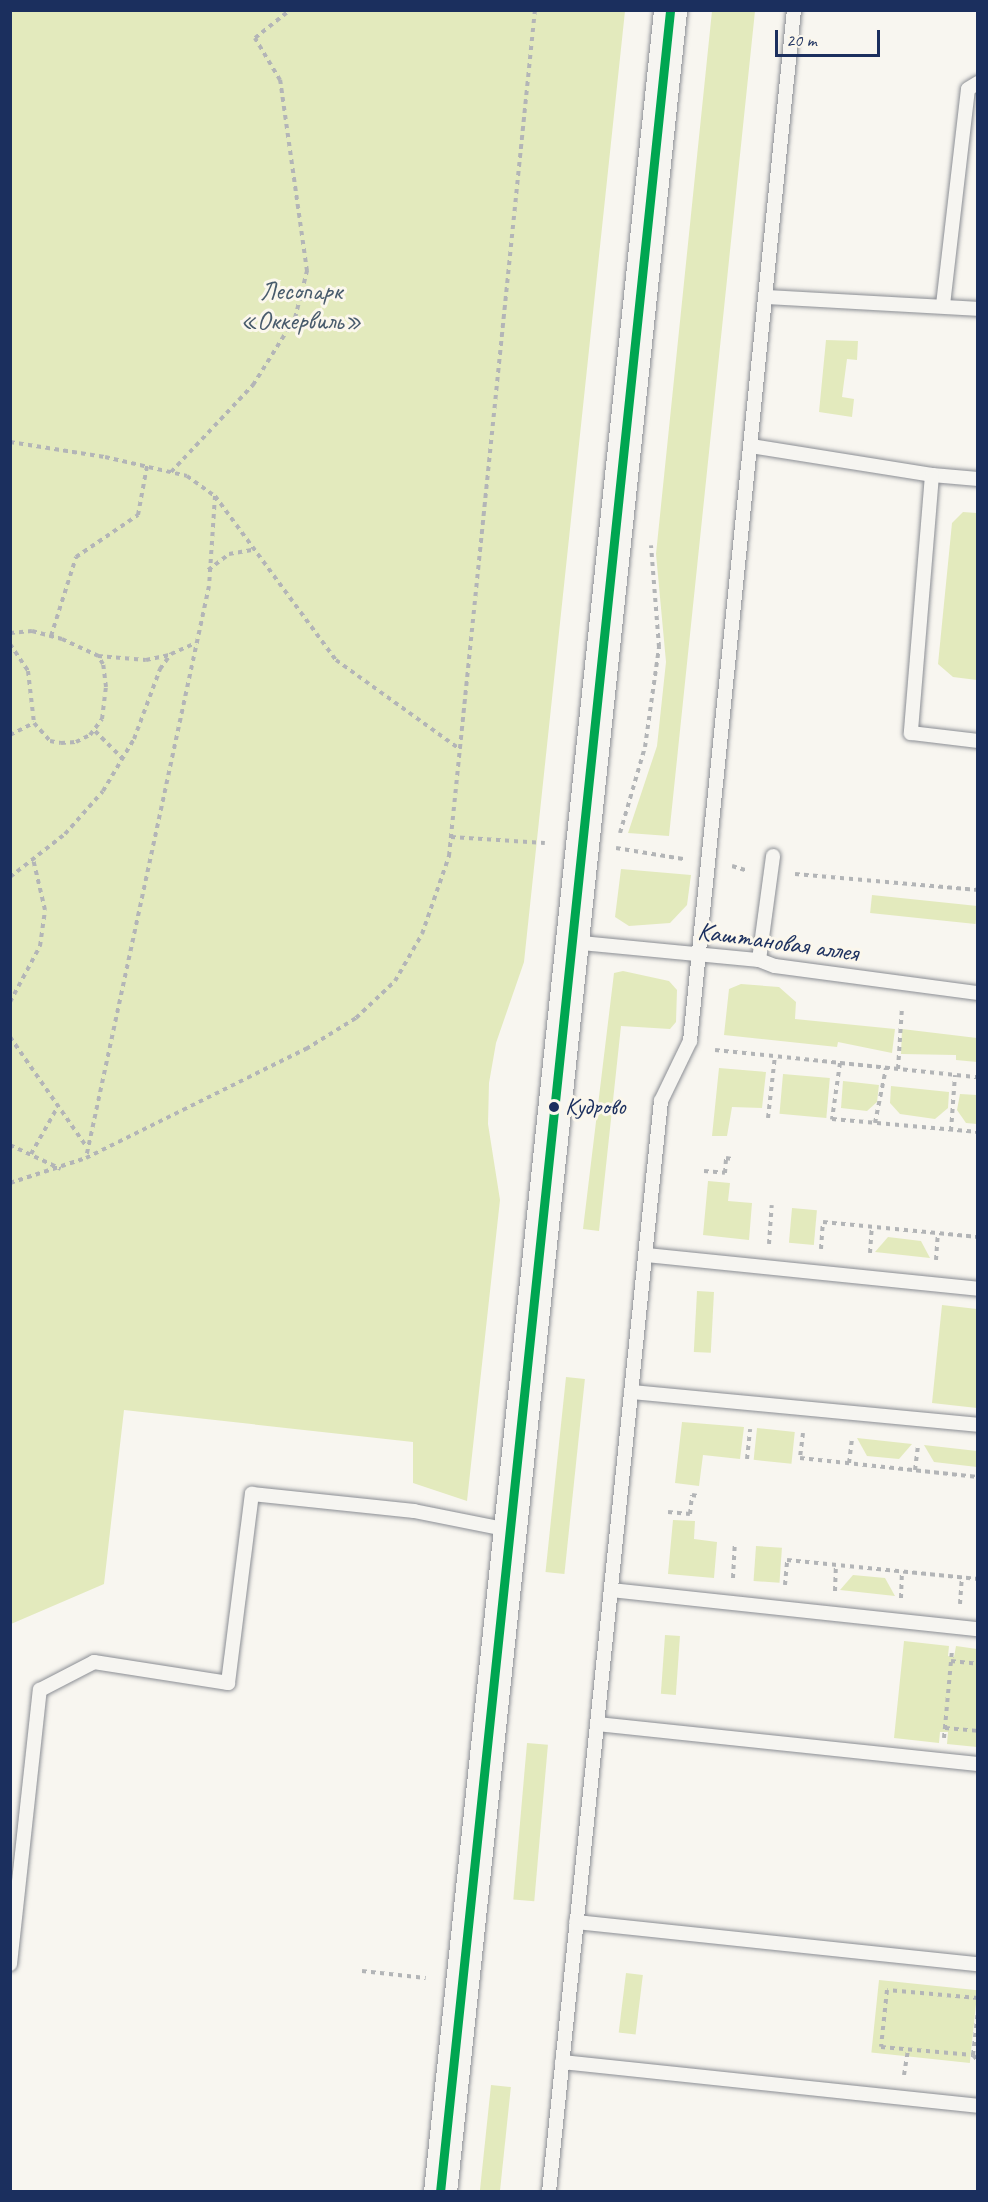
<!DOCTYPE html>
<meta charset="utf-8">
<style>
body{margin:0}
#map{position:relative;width:988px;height:2202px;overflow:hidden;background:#f8f6f0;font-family:Caveat,sans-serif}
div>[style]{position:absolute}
.green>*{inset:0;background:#e3eabd;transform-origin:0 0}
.path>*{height:4px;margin-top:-2px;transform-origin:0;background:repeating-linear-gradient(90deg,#b3b5b7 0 4.5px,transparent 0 9px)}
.roads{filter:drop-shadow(0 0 2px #8b8e94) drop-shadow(0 0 2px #8b8e94)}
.service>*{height:14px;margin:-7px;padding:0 7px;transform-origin:7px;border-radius:7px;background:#f6f5f1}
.tertiary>*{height:33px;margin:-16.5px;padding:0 16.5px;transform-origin:16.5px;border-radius:16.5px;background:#f6f5f1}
.bus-1>*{height:9px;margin:-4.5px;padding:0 4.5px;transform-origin:4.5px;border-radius:4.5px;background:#00a651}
.dots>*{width:16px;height:16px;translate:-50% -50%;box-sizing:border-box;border:3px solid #fbf7ec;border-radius:50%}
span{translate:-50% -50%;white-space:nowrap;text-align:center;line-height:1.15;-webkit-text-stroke:6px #fbf7ec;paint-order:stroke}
.bus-label{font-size:24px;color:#1b2f5e}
.left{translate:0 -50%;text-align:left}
.park-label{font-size:26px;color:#485b6c}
.street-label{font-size:26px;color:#1b2f5e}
.frame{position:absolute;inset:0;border:12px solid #1b2f5e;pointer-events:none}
.scale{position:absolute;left:775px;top:30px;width:105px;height:27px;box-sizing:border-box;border:3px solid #1b2f5e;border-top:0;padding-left:8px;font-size:18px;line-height:21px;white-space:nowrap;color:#1b2f5e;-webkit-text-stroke:4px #fbf7ec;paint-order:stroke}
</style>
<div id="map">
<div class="green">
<div style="clip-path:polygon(11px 10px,625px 11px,524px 962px,496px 1043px,489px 1083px,488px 1124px,500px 1200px,467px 1501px,413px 1483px,413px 1442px,124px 1410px,104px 1584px,11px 1624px)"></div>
<div style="clip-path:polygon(712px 11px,755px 11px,669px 836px,628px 833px,657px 746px,666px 662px,656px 554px)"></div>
<div style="clip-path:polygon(826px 340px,858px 341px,857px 360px,847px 359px,842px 397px,854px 399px,852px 417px,819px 412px)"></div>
<div style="clip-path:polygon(963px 512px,977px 513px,977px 680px,953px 677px,938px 664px,952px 523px)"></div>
<div style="clip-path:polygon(621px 869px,691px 875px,687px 905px,670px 923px,629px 926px,615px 917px)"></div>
<div style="left:872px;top:895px;width:106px;height:18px;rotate:6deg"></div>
<div style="clip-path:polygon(623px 971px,669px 981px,677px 990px,676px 1022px,670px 1029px,621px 1026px,599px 1231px,583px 1229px,614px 973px)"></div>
<div style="clip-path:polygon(741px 984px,779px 987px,796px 1002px,795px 1019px,895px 1029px,892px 1053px,838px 1042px,837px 1047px,724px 1035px,729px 989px)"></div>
<div style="clip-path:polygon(902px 1029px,977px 1038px,977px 1062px,956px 1060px,956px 1055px,901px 1054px)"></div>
<div style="clip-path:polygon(719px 1068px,766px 1072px,762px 1108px,732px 1107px,727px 1136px,712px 1136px)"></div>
<div style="left:783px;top:1074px;width:47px;height:40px;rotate:5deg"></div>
<div style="clip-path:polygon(843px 1081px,879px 1085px,877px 1102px,867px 1111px,841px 1108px)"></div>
<div style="clip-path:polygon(891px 1086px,949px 1092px,948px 1108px,935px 1119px,900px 1114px,890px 1103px)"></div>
<div style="clip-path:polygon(960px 1094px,977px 1095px,977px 1124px,966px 1123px,957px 1110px)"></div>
<div style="clip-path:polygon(708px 1181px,730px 1183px,728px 1201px,752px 1203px,749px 1240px,703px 1235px)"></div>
<div style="left:792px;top:1208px;width:25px;height:35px;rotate:5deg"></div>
<div style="clip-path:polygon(888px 1237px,921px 1241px,930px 1258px,875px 1252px)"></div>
<div style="left:697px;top:1291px;width:17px;height:61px;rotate:3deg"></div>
<div style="clip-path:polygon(942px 1305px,977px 1309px,977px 1408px,932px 1403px)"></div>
<div style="left:566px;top:1377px;width:19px;height:196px;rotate:6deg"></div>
<div style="clip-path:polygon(682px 1422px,744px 1427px,740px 1459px,703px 1455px,699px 1486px,675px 1483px)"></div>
<div style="left:757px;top:1428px;width:38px;height:32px;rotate:6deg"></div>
<div style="clip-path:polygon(857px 1438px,912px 1444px,899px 1459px,867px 1456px)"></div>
<div style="clip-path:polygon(924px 1445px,977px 1451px,977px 1467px,934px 1462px)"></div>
<div style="clip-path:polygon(673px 1520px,695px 1521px,694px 1539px,717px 1542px,714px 1578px,668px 1574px)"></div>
<div style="left:756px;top:1546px;width:26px;height:35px;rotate:4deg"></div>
<div style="clip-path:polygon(853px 1575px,885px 1578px,895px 1596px,840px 1590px)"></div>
<div style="left:665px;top:1635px;width:15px;height:59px;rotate:4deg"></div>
<div style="clip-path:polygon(904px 1641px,949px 1646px,948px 1656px,954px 1657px,956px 1646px,977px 1649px,977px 1747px,947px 1744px,948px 1732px,940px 1732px,939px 1743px,894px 1738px)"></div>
<div style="left:527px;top:1743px;width:21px;height:157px;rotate:5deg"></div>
<div style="left:626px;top:1973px;width:17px;height:60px;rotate:7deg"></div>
<div style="left:879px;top:1980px;width:99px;height:73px;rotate:6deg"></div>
<div style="left:491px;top:2085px;width:20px;height:107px;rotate:6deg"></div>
</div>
<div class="path">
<div style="left:10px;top:301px;width:22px;rotate:90deg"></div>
<div style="left:10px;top:442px;width:96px;rotate:9deg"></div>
<div style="left:105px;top:457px;width:84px;rotate:13deg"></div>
<div style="left:187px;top:476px;width:34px;rotate:36deg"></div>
<div style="left:215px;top:496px;width:90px;rotate:93.8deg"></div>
<div style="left:209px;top:586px;width:585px;rotate:102.14deg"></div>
<div style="left:171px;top:472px;width:120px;rotate:-46.7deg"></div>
<div style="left:253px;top:385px;width:79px;rotate:-57.9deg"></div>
<div style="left:295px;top:318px;width:49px;rotate:-75.7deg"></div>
<div style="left:307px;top:271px;width:193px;rotate:-98deg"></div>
<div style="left:280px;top:80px;width:49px;rotate:-120.8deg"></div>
<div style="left:255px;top:38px;width:45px;rotate:-38.7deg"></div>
<div style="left:215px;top:496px;width:204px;rotate:53.6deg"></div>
<div style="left:336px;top:660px;width:150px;rotate:35.8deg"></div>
<div style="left:208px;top:570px;width:26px;rotate:-37deg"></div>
<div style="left:229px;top:554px;width:23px;rotate:-10deg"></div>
<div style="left:10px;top:633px;width:22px;rotate:-5deg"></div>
<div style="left:32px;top:631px;width:31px;rotate:15deg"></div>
<div style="left:62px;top:639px;width:40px;rotate:25deg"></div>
<div style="left:98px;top:656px;width:48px;rotate:4.8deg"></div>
<div style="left:146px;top:660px;width:25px;rotate:-12deg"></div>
<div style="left:51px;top:636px;width:83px;rotate:-72.4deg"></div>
<div style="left:76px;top:557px;width:75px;rotate:-34.1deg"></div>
<div style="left:138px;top:515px;width:50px;rotate:-79.6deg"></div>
<div style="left:10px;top:644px;width:32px;rotate:56deg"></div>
<div style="left:28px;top:671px;width:52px;rotate:83.4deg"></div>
<div style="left:34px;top:723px;width:24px;rotate:48deg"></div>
<div style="left:50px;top:741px;width:11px;rotate:10deg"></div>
<div style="left:61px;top:743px;width:15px;rotate:-4deg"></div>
<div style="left:76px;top:742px;width:16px;rotate:-27deg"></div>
<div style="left:90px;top:735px;width:20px;rotate:-53deg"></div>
<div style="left:102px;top:719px;width:32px;rotate:-83deg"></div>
<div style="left:106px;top:687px;width:23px;rotate:-97deg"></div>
<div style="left:103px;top:664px;width:9px;rotate:-122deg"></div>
<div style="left:95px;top:731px;width:40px;rotate:45deg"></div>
<div style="left:10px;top:735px;width:27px;rotate:-27deg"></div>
<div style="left:620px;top:833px;width:90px;rotate:-73.8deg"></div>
<div style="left:645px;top:747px;width:101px;rotate:-82deg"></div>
<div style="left:659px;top:647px;width:102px;rotate:-94.5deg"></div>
<div style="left:451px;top:837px;width:94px;rotate:3.7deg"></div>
<div style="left:616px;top:848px;width:68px;rotate:9.3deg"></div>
<div style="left:732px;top:866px;width:17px;rotate:17deg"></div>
<div style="left:795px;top:874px;width:184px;rotate:5deg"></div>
<div style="left:10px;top:877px;width:70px;rotate:-38deg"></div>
<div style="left:65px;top:834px;width:57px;rotate:-48.5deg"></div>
<div style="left:103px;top:791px;width:61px;rotate:-59.2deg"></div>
<div style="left:134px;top:739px;width:75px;rotate:-69.6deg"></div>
<div style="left:160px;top:669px;width:19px;rotate:-54deg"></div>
<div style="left:171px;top:654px;width:27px;rotate:-24deg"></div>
<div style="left:10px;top:1002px;width:64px;rotate:-61.8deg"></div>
<div style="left:40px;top:946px;width:36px;rotate:-82deg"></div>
<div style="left:45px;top:910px;width:52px;rotate:-103.2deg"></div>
<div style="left:10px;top:1037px;width:133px;rotate:55.1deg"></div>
<div style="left:715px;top:1050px;width:264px;rotate:5.9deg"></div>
<div style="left:840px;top:1063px;width:57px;rotate:98.1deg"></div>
<div style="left:832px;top:1119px;width:147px;rotate:5.1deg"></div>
<div style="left:898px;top:1069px;width:62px;rotate:-86.3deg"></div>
<div style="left:768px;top:1118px;width:62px;rotate:-83.6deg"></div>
<div style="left:875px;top:1123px;width:56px;rotate:-78.7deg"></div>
<div style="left:951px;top:1131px;width:56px;rotate:-85.9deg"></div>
<div style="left:10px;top:1145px;width:56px;rotate:25.2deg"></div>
<div style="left:31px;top:1154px;width:53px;rotate:-60.5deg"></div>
<div style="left:704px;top:1171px;width:21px;rotate:5deg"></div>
<div style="left:725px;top:1173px;width:15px;rotate:-86deg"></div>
<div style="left:726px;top:1158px;width:6px;rotate:9deg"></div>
<div style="left:10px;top:1183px;width:80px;rotate:-18.2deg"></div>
<div style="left:86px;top:1158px;width:246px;rotate:-26.4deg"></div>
<div style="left:306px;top:1049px;width:59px;rotate:-31.8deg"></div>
<div style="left:356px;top:1018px;width:54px;rotate:-43.5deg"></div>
<div style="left:395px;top:981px;width:54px;rotate:-60.1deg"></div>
<div style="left:422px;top:934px;width:83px;rotate:-70.9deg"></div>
<div style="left:449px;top:856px;width:850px;rotate:-84.2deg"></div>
<div style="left:769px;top:1244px;width:39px;rotate:-86deg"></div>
<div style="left:821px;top:1249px;width:27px;rotate:-86deg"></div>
<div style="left:823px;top:1222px;width:156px;rotate:5.5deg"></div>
<div style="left:870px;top:1253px;width:26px;rotate:-86deg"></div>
<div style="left:936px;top:1260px;width:27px;rotate:-86deg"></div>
<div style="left:803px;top:1433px;width:25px;rotate:97deg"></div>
<div style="left:800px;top:1458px;width:179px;rotate:6.1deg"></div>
<div style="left:747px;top:1459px;width:30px;rotate:-84deg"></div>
<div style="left:849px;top:1463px;width:25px;rotate:-83deg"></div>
<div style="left:915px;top:1470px;width:26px;rotate:-83deg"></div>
<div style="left:668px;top:1512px;width:22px;rotate:5deg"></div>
<div style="left:690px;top:1514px;width:19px;rotate:-84deg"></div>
<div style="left:692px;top:1495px;width:6px;rotate:9deg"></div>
<div style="left:733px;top:1578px;width:35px;rotate:-87deg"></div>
<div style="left:785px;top:1585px;width:25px;rotate:-85deg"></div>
<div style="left:787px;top:1560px;width:192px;rotate:5.7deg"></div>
<div style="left:835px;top:1591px;width:25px;rotate:-88deg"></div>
<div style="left:901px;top:1598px;width:26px;rotate:-88deg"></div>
<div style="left:960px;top:1604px;width:26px;rotate:-86deg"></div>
<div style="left:951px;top:1661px;width:27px;rotate:6deg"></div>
<div style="left:945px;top:1728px;width:33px;rotate:5deg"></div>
<div style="left:944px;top:1738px;width:88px;rotate:-84.8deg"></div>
<div style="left:362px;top:1971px;width:64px;rotate:6.2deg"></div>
<div style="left:978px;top:1998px;width:91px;rotate:-175deg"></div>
<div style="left:887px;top:1990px;width:57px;rotate:96deg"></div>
<div style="left:881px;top:2047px;width:92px;rotate:5deg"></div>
<div style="left:973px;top:2055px;width:44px;rotate:-83.5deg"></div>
<div style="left:973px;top:2055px;width:8px;rotate:50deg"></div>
<div style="left:904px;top:2075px;width:26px;rotate:-81deg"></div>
</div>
<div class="roads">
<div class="service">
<div style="left:765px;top:297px;width:213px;rotate:3.2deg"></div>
<div style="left:943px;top:305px;width:217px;rotate:-83.4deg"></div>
<div style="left:968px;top:89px;width:12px;rotate:-31deg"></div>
<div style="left:751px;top:446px;width:183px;rotate:9.1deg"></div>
<div style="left:978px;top:479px;width:46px;rotate:-175deg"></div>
<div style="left:932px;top:475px;width:259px;rotate:94.7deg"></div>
<div style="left:911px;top:733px;width:67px;rotate:6.8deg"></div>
<div style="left:571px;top:942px;width:189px;rotate:5.5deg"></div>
<div style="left:759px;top:960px;width:17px;rotate:21deg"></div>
<div style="left:775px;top:966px;width:205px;rotate:7.6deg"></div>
<div style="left:759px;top:960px;width:105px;rotate:-82.3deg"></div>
<div style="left:646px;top:1255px;width:334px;rotate:5.8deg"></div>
<div style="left:631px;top:1392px;width:349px;rotate:5.4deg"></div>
<div style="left:611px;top:1590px;width:369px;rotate:6.1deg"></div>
<div style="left:597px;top:1724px;width:383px;rotate:6deg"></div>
<div style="left:576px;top:1922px;width:404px;rotate:6deg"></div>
<div style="left:10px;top:1964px;width:276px;rotate:-83.8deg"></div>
<div style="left:40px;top:1690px;width:61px;rotate:-27.4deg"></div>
<div style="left:94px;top:1662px;width:136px;rotate:8.9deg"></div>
<div style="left:228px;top:1683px;width:191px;rotate:-82.8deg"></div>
<div style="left:252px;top:1494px;width:163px;rotate:6deg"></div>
<div style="left:414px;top:1511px;width:97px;rotate:11.3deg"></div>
<div style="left:562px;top:2062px;width:418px;rotate:6deg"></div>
<div style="left:549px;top:2192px;width:1097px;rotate:-84.14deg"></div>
<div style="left:661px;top:1101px;width:67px;rotate:-64.2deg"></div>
<div style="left:690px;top:1041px;width:1036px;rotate:-84.24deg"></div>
</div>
<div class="tertiary">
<div style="left:440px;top:2192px;width:2194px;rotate:-83.98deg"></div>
</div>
</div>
<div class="bus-1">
<div style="left:440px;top:2192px;width:2194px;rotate:-83.98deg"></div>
</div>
<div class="dots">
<div style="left:554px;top:1107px;background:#1b2f5e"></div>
</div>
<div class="bus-label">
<span class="left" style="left:565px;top:1107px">Кудрово</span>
</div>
<div class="park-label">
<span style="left:301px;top:306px">Лесопарк<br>«Оккервиль»</span>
</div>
<div class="street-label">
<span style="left:778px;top:942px;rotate:8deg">Каштановая аллея</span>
</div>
<div class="frame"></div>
<div class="scale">20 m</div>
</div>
